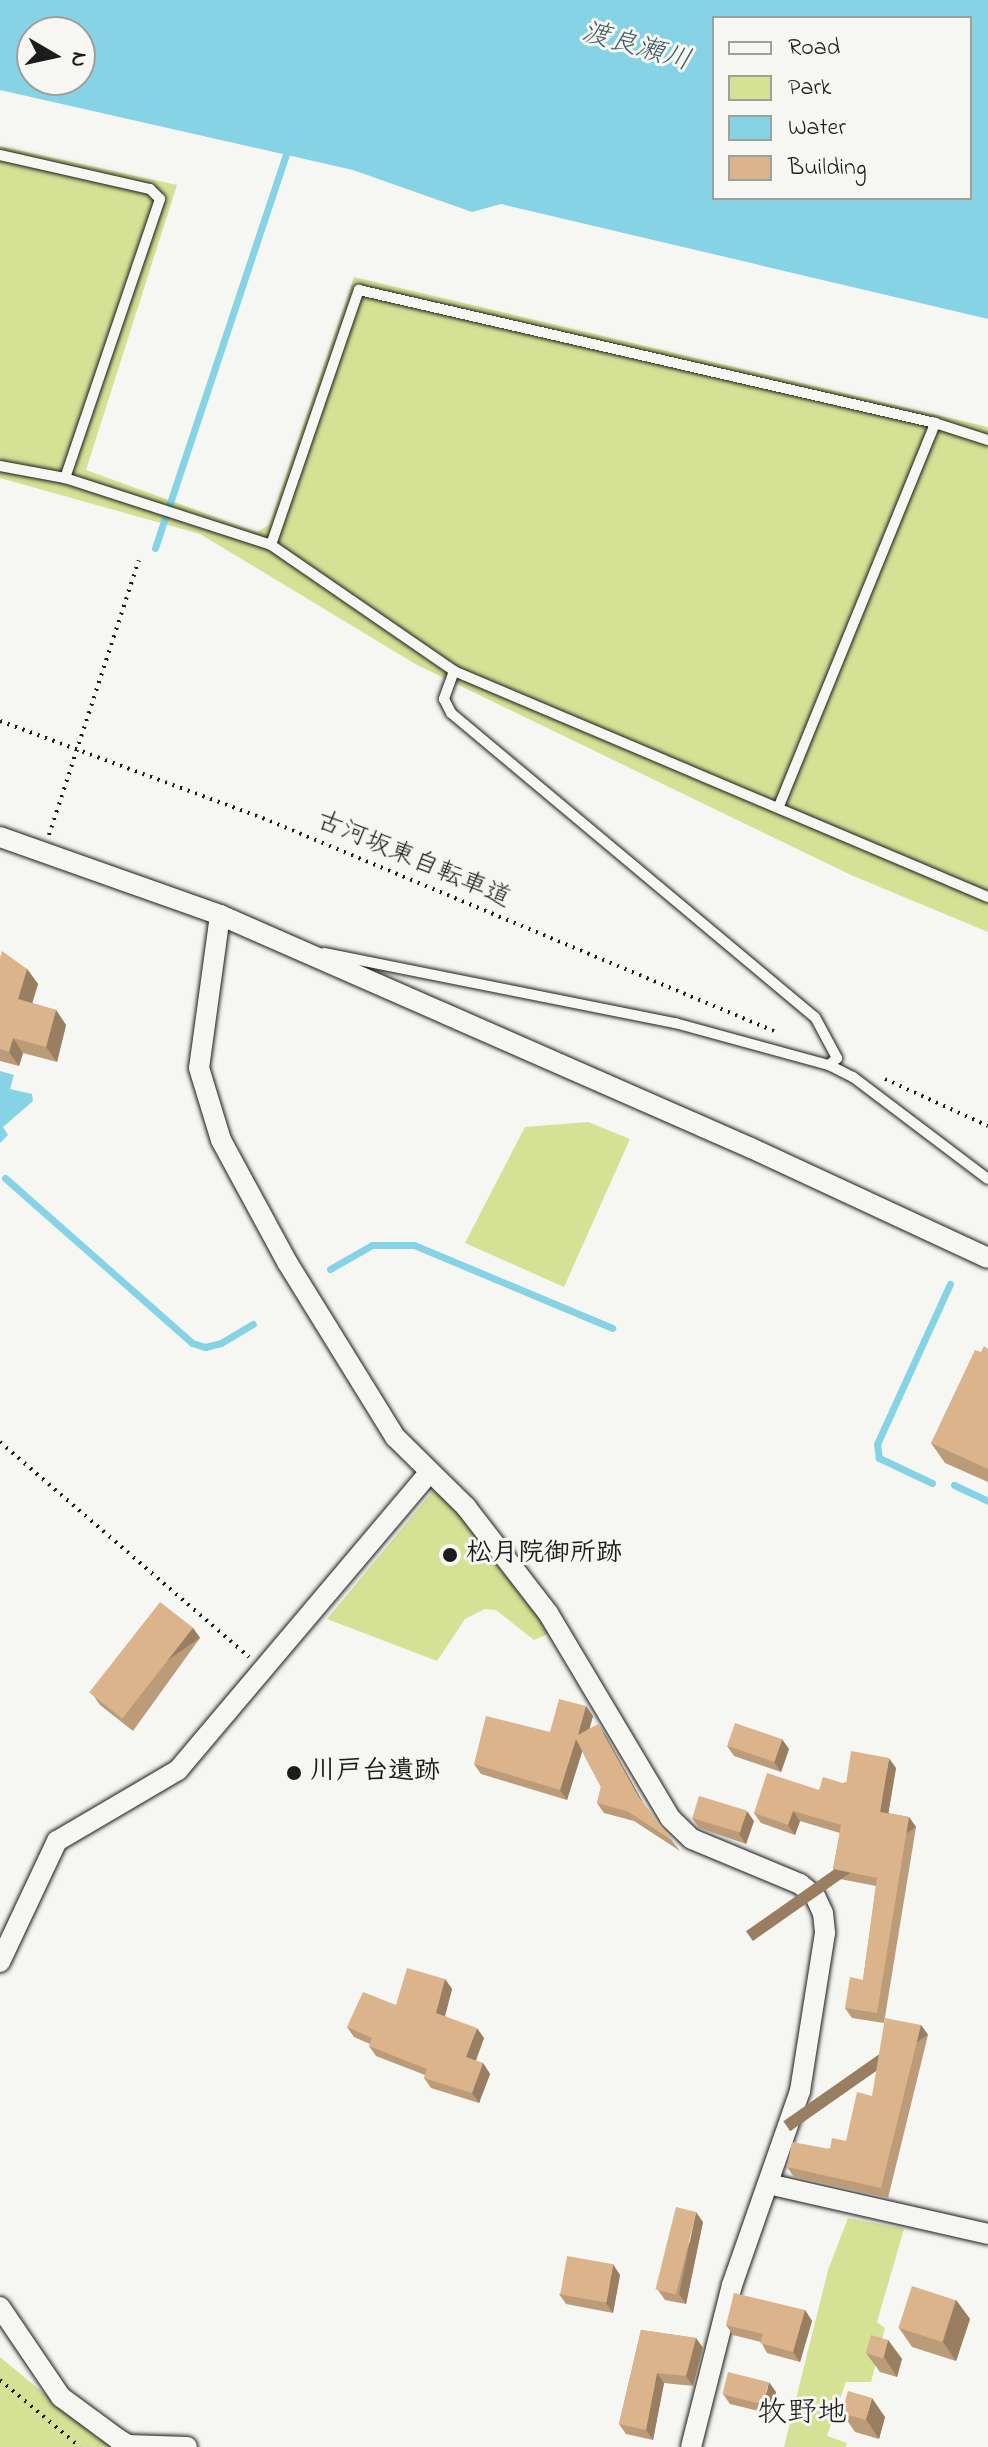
<!DOCTYPE html>
<meta charset="utf-8">
<style>
body{margin:0}
#map{position:relative;width:988px;height:2447px;overflow:hidden;background:#f6f6f2;font-family:"Indie Flower","Klee One",sans-serif}
div>[style]{position:absolute}
.green>*{inset:0;background:#d5e295}
.water>*{inset:0;background:#86d3e5}
.stream>*{height:7px;margin:-3.5px;padding:0 3.5px;transform-origin:3.5px;border-radius:3.5px;background:#86d3e5}
.path>*{height:4px;margin-top:-2px;transform-origin:0;background:repeating-linear-gradient(90deg,#1c1c1c 0 2px,transparent 0 8px)}
.roads{filter:drop-shadow(0 0 2px #1c1c1c) drop-shadow(0 0 2px #1c1c1c)}
.service>*{height:10px;margin:-5px;padding:0 5px;transform-origin:5px;border-radius:5px;background:#f6f6f2}
.minor>*{height:20px;margin:-10px;padding:0 10px;transform-origin:10px;border-radius:10px;background:#f6f6f2}
.wall>*{inset:0;background:#bc9b78}
.shaded-wall>*{inset:0;background:#997e62;transform-origin:0 0}
.building>*{inset:0;background:#dbb48c;transform-origin:0 0}
.dots>*{width:22px;height:22px;translate:-50% -50%;box-sizing:border-box;border:4px solid #f6f6f2;border-radius:50%}
span{translate:-50% -50%;white-space:nowrap;text-align:center;line-height:1.15;-webkit-text-stroke:6px #f6f6f2;paint-order:stroke}
.street-label{font-size:26px;color:#1c1c1c}
.poi-label{font-size:26px;color:#1c1c1c;font-weight:700}
.left{translate:0 -50%;text-align:left}
.water-label{font-size:28px;color:#415c62;font-style:italic}
.quarter-label{font-size:30px;color:#1c1c1c}
.legend{position:absolute;left:712px;top:16px;width:260px;height:184px;box-sizing:border-box;background:#f6f6f2;border:2px solid #9f9f9c;margin:0;padding:10px 14px;list-style:none;font-size:24px;color:#1c1c1c}
.legend li{display:flex;align-items:center;gap:16px;height:40px}
.legend b{width:40px;border:2px solid #9f9f9c}
.north{position:absolute;left:16px;top:16px;width:80px;height:80px;box-sizing:border-box;background:#f6f6f2;border:2px solid #9f9f9c;border-radius:50%;rotate:99deg;font-size:22px;font-weight:700;line-height:32px;text-align:center;color:#1c1c1c}
.north::after{content:'';display:block;margin:auto;width:28px;height:36px;background:#1c1c1c;clip-path:polygon(50% 0,100% 100%,50% 72%,0 100%)}
</style>
<div id="map">
<div class="green">
<div style="clip-path:polygon(0 146px,177px 185px,86px 470px,257px 532px,269px 525px,354px 277px,988px 427px,988px 932px,851px 875px,417px 665px,200px 534px,0 478px)"></div>
<div style="clip-path:polygon(588px 1122px,630px 1139px,564px 1287px,465px 1243px,525px 1127px)"></div>
<div style="clip-path:polygon(433px 1491px,448px 1498px,483px 1538px,550px 1633px,534px 1640px,496px 1610px,485px 1609px,465px 1619px,437px 1661px,327px 1619px)"></div>
<div style="clip-path:polygon(848px 2218px,904px 2229px,877px 2322px,885px 2328px,871px 2382px,846px 2382px,827px 2436px,847px 2443px,846px 2447px,784px 2447px,828px 2270px)"></div>
<div style="clip-path:polygon(0 2357px,99px 2439px,126px 2447px,0 2447px)"></div>
</div>
<div class="water">
<div style="clip-path:polygon(evenodd,0 0,988px 0,988px 319px,501px 204px,472px 212px,353px 170px,0 90px,0 0,714px 18px,970px 18px,970px 198px,714px 198px,714px 18px,0 0,32px 32px,80px 32px,80px 80px,32px 80px,32px 32px)"></div>
<div style="clip-path:polygon(0 1071px,14px 1075px,10px 1089px,32px 1094px,33px 1101px,3px 1127px,8px 1135px,0 1143px)"></div>
</div>
<div class="stream">
<div style="left:155px;top:548px;width:422px;rotate:-71.6deg"></div>
<div style="left:5px;top:1178px;width:249px;rotate:41.4deg"></div>
<div style="left:192px;top:1343px;width:14px;rotate:17deg"></div>
<div style="left:205px;top:1347px;width:16px;rotate:-14deg"></div>
<div style="left:221px;top:1343px;width:37px;rotate:-31deg"></div>
<div style="left:330px;top:1269px;width:48px;rotate:-29.7deg"></div>
<div style="left:372px;top:1245px;width:42px"></div>
<div style="left:414px;top:1245px;width:215px;rotate:22.7deg"></div>
<div style="left:932px;top:1483px;width:59px;rotate:-154.7deg"></div>
<div style="left:879px;top:1458px;width:14px;rotate:-98deg"></div>
<div style="left:877px;top:1444px;width:176px;rotate:-65.5deg"></div>
<div style="left:954px;top:1485px;width:38px;rotate:25deg"></div>
</div>
<div class="path">
<div style="left:0;top:721px;width:288px;rotate:20.3deg"></div>
<div style="left:270px;top:821px;width:546px;rotate:22.62deg"></div>
<div style="left:49px;top:835px;width:289px;rotate:-71.9deg"></div>
<div style="left:885px;top:1079px;width:113px;rotate:24.5deg"></div>
<div style="left:0;top:1442px;width:329px;rotate:40.8deg"></div>
<div style="left:0;top:2380px;width:104px;rotate:39.9deg"></div>
</div>
<div class="roads">
<div class="service">
<div style="left:0;top:155px;width:154px;rotate:12.8deg"></div>
<div style="left:150px;top:189px;width:14px;rotate:45deg"></div>
<div style="left:160px;top:199px;width:295px;rotate:108.8deg"></div>
<div style="left:0;top:466px;width:66px;rotate:10.5deg"></div>
<div style="left:65px;top:478px;width:217px;rotate:18deg"></div>
<div style="left:271px;top:545px;width:222px;rotate:34.5deg"></div>
<div style="left:454px;top:671px;width:580px;rotate:22.94deg"></div>
<div style="left:271px;top:545px;width:270px;rotate:-71deg"></div>
<div style="left:359px;top:290px;width:591px;rotate:13deg"></div>
<div style="left:935px;top:423px;width:56px;rotate:17.8deg"></div>
<div style="left:454px;top:671px;width:30px;rotate:110deg"></div>
<div style="left:444px;top:699px;width:16px;rotate:63deg"></div>
<div style="left:451px;top:713px;width:474px;rotate:39.9deg"></div>
<div style="left:815px;top:1017px;width:47px;rotate:61.8deg"></div>
<div style="left:837px;top:1058px;width:11px;rotate:139deg"></div>
<div style="left:779px;top:806px;width:414px;rotate:-67.8deg"></div>
<div style="left:324px;top:953px;width:358px;rotate:11.3deg"></div>
<div style="left:675px;top:1023px;width:160px;rotate:15.3deg"></div>
<div style="left:829px;top:1065px;width:27px;rotate:27deg"></div>
<div style="left:853px;top:1077px;width:169px;rotate:37.1deg"></div>
</div>
<div class="minor">
<div style="left:0;top:837px;width:233px;rotate:19.5deg"></div>
<div style="left:220px;top:915px;width:580px;rotate:23.69deg"></div>
<div style="left:751px;top:1148px;width:261px;rotate:24.9deg"></div>
<div style="left:220px;top:915px;width:154px;rotate:97.8deg"></div>
<div style="left:199px;top:1068px;width:75px;rotate:73deg"></div>
<div style="left:221px;top:1140px;width:139px;rotate:61.6deg"></div>
<div style="left:287px;top:1262px;width:206px;rotate:58.3deg"></div>
<div style="left:395px;top:1437px;width:100px;rotate:44.6deg"></div>
<div style="left:466px;top:1507px;width:134px;rotate:52.3deg"></div>
<div style="left:548px;top:1613px;width:239px;rotate:59.2deg"></div>
<div style="left:670px;top:1818px;width:30px;rotate:44deg"></div>
<div style="left:692px;top:1839px;width:117px;rotate:22.6deg"></div>
<div style="left:800px;top:1884px;width:19px;rotate:39deg"></div>
<div style="left:815px;top:1896px;width:19px;rotate:65deg"></div>
<div style="left:823px;top:1913px;width:20px;rotate:84deg"></div>
<div style="left:825px;top:1933px;width:160px;rotate:99deg"></div>
<div style="left:800px;top:2091px;width:206px;rotate:109.3deg"></div>
<div style="left:732px;top:2285px;width:167px;rotate:104.2deg"></div>
<div style="left:0;top:1962px;width:134px;rotate:-64.8deg"></div>
<div style="left:57px;top:1841px;width:140px;rotate:-30.4deg"></div>
<div style="left:178px;top:1770px;width:387px;rotate:-49.8deg"></div>
<div style="left:768px;top:2184px;width:226px;rotate:12.8deg"></div>
<div style="left:0;top:2307px;width:109px;rotate:55.9deg"></div>
<div style="left:61px;top:2397px;width:71px;rotate:36.4deg"></div>
<div style="left:118px;top:2439px;width:12px;rotate:31deg"></div>
<div style="left:128px;top:2445px;width:59px;rotate:1.9deg"></div>
</div>
</div>
<div class="wall">
<div style="clip-path:polygon(0 958px,27px 969px,38px 984px,32px 1003px,56px 1010px,66px 1025px,57px 1062px,23px 1053px,19px 1066px,0 1061px)"></div>
<div style="clip-path:polygon(988px 1349px,988px 1482px,945px 1463px,931px 1443px,981px 1352px)"></div>
<div style="clip-path:polygon(193px 1628px,200px 1638px,133px 1731px,100px 1705px,93px 1695px)"></div>
<div style="clip-path:polygon(586px 1706px,593px 1716px,589px 1729px,605px 1734px,643px 1803px,680px 1851px,634px 1821px,604px 1813px,597px 1803px,601px 1787px,582px 1751px,567px 1800px,481px 1774px,474px 1764px,550px 1732px)"></div>
<div style="clip-path:polygon(727px 1746px,789px 1749px,781px 1772px,734px 1756px)"></div>
<div style="clip-path:polygon(896px 1768px,888px 1813px,909px 1817px,916px 1827px,884px 2023px,852px 2018px,845px 2008px,863px 1980px,876px 1886px,840px 1879px,833px 1869px,840px 1833px,800px 1821px,795px 1835px,761px 1823px,754px 1813px,819px 1790px)"></div>
<div style="clip-path:polygon(692px 1818px,754px 1821px,746px 1844px,699px 1828px)"></div>
<div style="clip-path:polygon(445px 1979px,452px 1989px,445px 2016px,484px 2038px,476px 2061px,483px 2063px,490px 2074px,479px 2103px,431px 2088px,424px 2078px,425px 2075px,376px 2056px,369px 2046px,370px 2044px,354px 2037px,347px 2027px,396px 2005px)"></div>
<div style="clip-path:polygon(921px 2025px,928px 2035px,888px 2198px,794px 2177px,787px 2167px,846px 2141px,872px 2096px)"></div>
<div style="clip-path:polygon(703px 2222px,686px 2304px,665px 2300px,658px 2290px)"></div>
<div style="clip-path:polygon(620px 2275px,613px 2313px,566px 2304px,559px 2294px)"></div>
<div style="clip-path:polygon(956px 2300px,970px 2319px,956px 2361px,912px 2347px,899px 2328px)"></div>
<div style="clip-path:polygon(805px 2310px,812px 2321px,800px 2362px,767px 2353px,761px 2342px,733px 2335px,726px 2325px)"></div>
<div style="clip-path:polygon(641px 2330px,696px 2338px,703px 2348px,693px 2386px,664px 2383px,653px 2440px,626px 2434px,619px 2424px)"></div>
<div style="clip-path:polygon(888px 2340px,902px 2359px,897px 2377px,880px 2372px,866px 2353px)"></div>
<div style="clip-path:polygon(776px 2392px,771px 2414px,730px 2404px,723px 2394px)"></div>
<div style="clip-path:polygon(842px 2413px,885px 2417px,879px 2439px,855px 2432px)"></div>
</div>
<div class="shaded-wall">
<div style="clip-path:polygon(27px 969px,38px 984px,29px 1014px,18px 999px)"></div>
<div style="clip-path:polygon(56px 1010px,66px 1025px,57px 1062px,46px 1047px)"></div>
<div style="clip-path:polygon(13px 1038px,23px 1053px,19px 1066px,9px 1052px)"></div>
<div style="left:193px;top:1628px;width:12px;height:115px;rotate:55deg"></div>
<div style="clip-path:polygon(586px 1706px,593px 1716px,585px 1745px,578px 1735px)"></div>
<div style="clip-path:polygon(598px 1724px,605px 1734px,645px 1806px,638px 1796px)"></div>
<div style="clip-path:polygon(576px 1739px,583px 1749px,567px 1800px,560px 1790px)"></div>
<div style="clip-path:polygon(782px 1739px,789px 1749px,781px 1772px,774px 1762px)"></div>
<div style="clip-path:polygon(889px 1758px,896px 1768px,887px 1822px,880px 1812px)"></div>
<div style="clip-path:polygon(747px 1811px,754px 1821px,746px 1844px,739px 1834px)"></div>
<div style="clip-path:polygon(793px 1811px,800px 1821px,795px 1835px,788px 1825px)"></div>
<div style="left:909px;top:1817px;width:12px;height:199px;rotate:55deg"></div>
<div style="clip-path:polygon(445px 1979px,452px 1989px,443px 2023px,436px 2013px)"></div>
<div style="left:921px;top:2025px;width:12px;height:168px;rotate:55deg"></div>
<div style="clip-path:polygon(477px 2028px,484px 2038px,473px 2067px,466px 2057px)"></div>
<div style="clip-path:polygon(483px 2063px,490px 2074px,479px 2103px,472px 2093px)"></div>
<div style="clip-path:polygon(696px 2212px,703px 2222px,686px 2304px,679px 2294px)"></div>
<div style="clip-path:polygon(613px 2264px,620px 2275px,613px 2313px,606px 2303px)"></div>
<div style="clip-path:polygon(956px 2300px,970px 2319px,956px 2361px,943px 2342px)"></div>
<div style="clip-path:polygon(805px 2310px,812px 2321px,800px 2362px,793px 2352px)"></div>
<div style="clip-path:polygon(696px 2338px,703px 2348px,693px 2386px,686px 2376px)"></div>
<div style="clip-path:polygon(888px 2340px,902px 2359px,897px 2377px,884px 2357px)"></div>
<div style="clip-path:polygon(657px 2373px,664px 2383px,653px 2440px,646px 2430px)"></div>
<div style="clip-path:polygon(769px 2382px,776px 2392px,771px 2414px,764px 2404px)"></div>
<div style="clip-path:polygon(872px 2398px,885px 2417px,879px 2439px,866px 2419px)"></div>
</div>
<div class="building">
<div style="clip-path:polygon(2px 951px,27px 969px,18px 999px,56px 1010px,46px 1047px,13px 1038px,9px 1052px,0 1049px,0 958px)"></div>
<div style="clip-path:polygon(984px 1346px,988px 1349px,988px 1469px,931px 1443px,975px 1350px,981px 1352px)"></div>
<div style="left:160px;top:1602px;width:42px;height:115px;rotate:38deg"></div>
<div style="clip-path:polygon(559px 1699px,586px 1706px,578px 1735px,598px 1724px,638px 1796px,673px 1841px,627px 1811px,597px 1803px,601px 1787px,576px 1739px,560px 1790px,474px 1764px,486px 1716px,550px 1732px)"></div>
<div style="left:735px;top:1723px;width:50px;height:24px;rotate:19deg"></div>
<div style="clip-path:polygon(851px 1751px,889px 1758px,880px 1812px,909px 1817px,877px 2013px,845px 2008px,850px 1977px,863px 1980px,877px 1878px,833px 1869px,841px 1825px,793px 1811px,788px 1825px,754px 1813px,767px 1773px,819px 1790px,823px 1777px,846px 1784px)"></div>
<div style="left:699px;top:1796px;width:50px;height:23px;rotate:17deg"></div>
<div style="clip-path:polygon(407px 1968px,445px 1979px,436px 2013px,477px 2028px,466px 2057px,483px 2063px,472px 2093px,424px 2078px,427px 2069px,369px 2046px,372px 2038px,347px 2027px,363px 1992px,396px 2005px)"></div>
<div style="clip-path:polygon(885px 2018px,921px 2025px,881px 2188px,787px 2167px,792px 2142px,830px 2149px,832px 2138px,846px 2141px,857px 2092px,872px 2096px)"></div>
<div style="left:676px;top:2207px;width:21px;height:85px;rotate:14deg"></div>
<div style="left:567px;top:2256px;width:47px;height:39px;rotate:10deg"></div>
<div style="left:912px;top:2286px;width:46px;height:44px;rotate:18deg"></div>
<div style="clip-path:polygon(734px 2293px,805px 2310px,793px 2352px,760px 2343px,763px 2334px,726px 2325px)"></div>
<div style="clip-path:polygon(641px 2330px,696px 2338px,686px 2376px,657px 2373px,646px 2430px,619px 2424px)"></div>
<div style="left:871px;top:2335px;width:18px;height:19px;rotate:16deg"></div>
<div style="left:728px;top:2372px;width:42px;height:23px;rotate:14deg"></div>
<div style="left:848px;top:2391px;width:25px;height:23px;rotate:16deg"></div>
</div>
<div class="dots">
<div style="left:450px;top:1555px;background:#1c1c1c"></div>
<div style="left:294px;top:1773px;background:#1c1c1c"></div>
</div>
<div class="street-label">
<span style="left:413px;top:861px;rotate:23deg">古河坂東自転車道</span>
</div>
<div class="poi-label">
<span class="left" style="left:466px;top:1555px">松月院御所跡</span>
<span class="left" style="left:310px;top:1773px">川戸台遺跡</span>
</div>
<div class="water-label">
<span style="left:636px;top:48px;rotate:16deg">渡良瀬川</span>
</div>
<div class="quarter-label">
<span style="left:802px;top:2414px">牧野地</span>
</div>
<ul class="legend">
<li><b style="height:10px;background:#f6f6f2"></b>Road</li>
<li><b style="height:22px;background:#d5e295"></b>Park</li>
<li><b style="height:22px;background:#86d3e5"></b>Water</li>
<li><b style="height:22px;background:#dbb48c"></b>Building</li>
</ul>
<div class="north">N</div>
</div>
